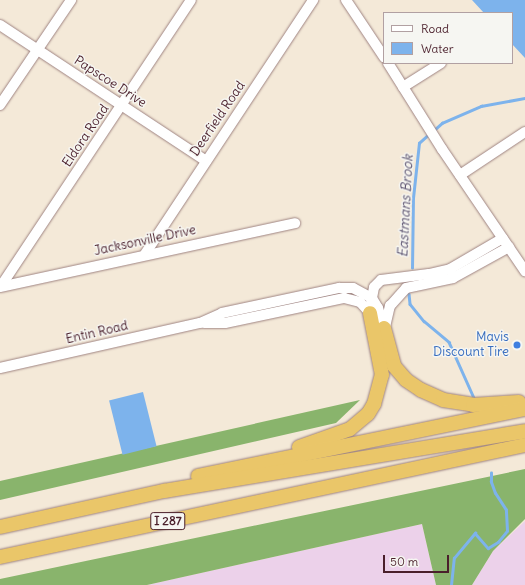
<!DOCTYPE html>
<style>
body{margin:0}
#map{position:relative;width:525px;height:585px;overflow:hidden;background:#f4e9d8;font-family:Delius,sans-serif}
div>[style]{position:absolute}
.built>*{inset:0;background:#ecd1ea}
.forest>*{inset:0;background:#89b46c}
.water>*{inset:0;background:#7db3ec;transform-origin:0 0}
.stream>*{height:2.5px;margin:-1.25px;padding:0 1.25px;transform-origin:1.25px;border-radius:1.25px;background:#7db3ec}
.roads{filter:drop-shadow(0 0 1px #9f8482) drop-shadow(0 0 1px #9f8482)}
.minor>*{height:10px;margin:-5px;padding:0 5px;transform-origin:5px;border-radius:5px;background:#fff}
.highway>*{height:14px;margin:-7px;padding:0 7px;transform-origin:7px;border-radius:7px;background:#eac669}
.dots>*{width:11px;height:11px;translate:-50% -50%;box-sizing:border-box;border:2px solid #f6f6f2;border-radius:50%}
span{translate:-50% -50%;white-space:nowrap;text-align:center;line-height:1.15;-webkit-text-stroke:3px #f6f6f2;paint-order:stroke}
.shield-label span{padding:1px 3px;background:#f6f6f2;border:1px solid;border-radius:3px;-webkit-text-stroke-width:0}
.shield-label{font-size:12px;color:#4a1f2b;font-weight:700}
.street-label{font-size:13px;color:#4a1f2b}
.shop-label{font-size:13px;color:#366cbe}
.right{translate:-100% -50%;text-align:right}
.water-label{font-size:14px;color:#5c536f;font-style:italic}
.legend{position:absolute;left:383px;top:12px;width:130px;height:52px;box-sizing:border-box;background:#f6f6f2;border:1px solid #b1a0a2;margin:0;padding:5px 7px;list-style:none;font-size:12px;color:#4a1f2b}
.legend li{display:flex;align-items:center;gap:8px;height:20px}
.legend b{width:20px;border:1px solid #b1a0a2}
.scale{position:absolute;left:383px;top:555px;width:66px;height:18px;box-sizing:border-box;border:2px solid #4a1f2b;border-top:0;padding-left:5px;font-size:12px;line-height:14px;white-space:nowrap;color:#4a1f2b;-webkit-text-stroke:3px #f6f6f2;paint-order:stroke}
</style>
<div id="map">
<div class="built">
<div style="clip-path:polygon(525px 521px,525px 585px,472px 585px,493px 551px)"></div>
<div style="clip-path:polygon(422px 524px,436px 585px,147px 585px)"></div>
</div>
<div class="forest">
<div style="clip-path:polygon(360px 400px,336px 423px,0 500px,0 481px)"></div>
<div style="clip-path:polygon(525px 469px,525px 519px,493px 551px,472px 585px,436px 585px,422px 524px,147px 585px,0 585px,0 579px)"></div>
</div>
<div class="water">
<div style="clip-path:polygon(472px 0,525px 0,525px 58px,512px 44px,512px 13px,484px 13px)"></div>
<div style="left:143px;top:392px;width:56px;height:35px;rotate:76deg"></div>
</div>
<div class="stream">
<div style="left:433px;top:131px;width:12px;rotate:-42deg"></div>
<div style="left:442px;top:123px;width:43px;rotate:-23.6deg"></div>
<div style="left:481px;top:106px;width:45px;rotate:-10.3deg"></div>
<div style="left:412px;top:268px;width:70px;rotate:-89.2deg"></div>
<div style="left:413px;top:198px;width:55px;rotate:-83.8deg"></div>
<div style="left:419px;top:143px;width:13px;rotate:-42deg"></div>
<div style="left:409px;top:294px;width:10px;rotate:84deg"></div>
<div style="left:410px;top:304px;width:22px;rotate:51deg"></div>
<div style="left:424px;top:321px;width:33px;rotate:40deg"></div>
<div style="left:449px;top:342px;width:61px;rotate:65.9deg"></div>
<div style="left:451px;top:585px;width:27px;rotate:-84deg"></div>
<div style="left:454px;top:558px;width:33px;rotate:-50deg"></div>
<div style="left:475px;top:533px;width:20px;rotate:49deg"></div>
<div style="left:488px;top:548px;width:12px;rotate:-31deg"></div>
<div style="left:498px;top:542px;width:14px;rotate:-51deg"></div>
<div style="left:507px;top:531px;width:21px;rotate:-93deg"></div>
<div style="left:506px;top:510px;width:20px;rotate:-123deg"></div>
<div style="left:495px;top:493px;width:12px;rotate:-110deg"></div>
<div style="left:491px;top:482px;width:9px;rotate:-90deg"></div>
</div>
<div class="roads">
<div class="minor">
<div style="left:346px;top:0;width:69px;rotate:56.3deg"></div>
<div style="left:0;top:25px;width:247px;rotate:33.4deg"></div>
<div style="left:388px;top:63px;width:102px;rotate:57.9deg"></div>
<div style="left:442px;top:149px;width:148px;rotate:55.8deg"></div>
<div style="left:403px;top:87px;width:45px;rotate:-32.3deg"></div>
<div style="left:0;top:105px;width:127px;rotate:-55.9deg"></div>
<div style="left:460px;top:175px;width:78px;rotate:-33.5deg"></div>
<div style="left:145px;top:254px;width:305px;rotate:-56.5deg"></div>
<div style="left:1px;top:286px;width:343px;rotate:-56.4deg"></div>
<div style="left:0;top:287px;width:302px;rotate:-12.2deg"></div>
<div style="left:371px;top:303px;width:16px;rotate:-79deg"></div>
<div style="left:374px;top:287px;width:10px;rotate:-45deg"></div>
<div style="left:381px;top:280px;width:48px;rotate:-7.1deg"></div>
<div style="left:429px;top:274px;width:22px;rotate:-13deg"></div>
<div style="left:450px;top:269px;width:61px;rotate:-30.3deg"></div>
<div style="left:204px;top:323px;width:21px"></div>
<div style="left:225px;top:323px;width:122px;rotate:-11.9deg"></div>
<div style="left:344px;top:298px;width:16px;rotate:14deg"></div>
<div style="left:360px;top:302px;width:15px;rotate:48deg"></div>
<div style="left:385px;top:327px;width:22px;rotate:-77deg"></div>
<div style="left:390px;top:306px;width:24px;rotate:-48deg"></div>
<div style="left:406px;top:288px;width:48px;rotate:-12deg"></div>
<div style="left:453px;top:278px;width:64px;rotate:-29deg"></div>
<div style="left:0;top:368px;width:205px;rotate:-12.7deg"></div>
<div style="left:200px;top:323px;width:24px;rotate:-24deg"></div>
<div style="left:222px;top:313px;width:120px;rotate:-12.1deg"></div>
<div style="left:339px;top:288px;width:14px"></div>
<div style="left:353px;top:288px;width:21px;rotate:28deg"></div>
<div style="left:372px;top:298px;width:12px;rotate:59deg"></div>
<div style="left:378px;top:308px;width:21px;rotate:73deg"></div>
</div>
<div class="highway">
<div style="left:384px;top:328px;width:39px;rotate:75deg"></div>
<div style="left:394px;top:366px;width:18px;rotate:49deg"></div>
<div style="left:406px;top:380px;width:18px;rotate:34deg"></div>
<div style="left:421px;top:390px;width:24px;rotate:24deg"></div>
<div style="left:443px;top:400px;width:30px;rotate:9deg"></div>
<div style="left:473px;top:405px;width:46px;rotate:-3.7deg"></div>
<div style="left:299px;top:447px;width:54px;rotate:-19.4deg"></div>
<div style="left:350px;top:429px;width:23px;rotate:-40deg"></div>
<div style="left:368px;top:414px;width:12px;rotate:-59deg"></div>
<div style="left:374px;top:404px;width:30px;rotate:-75deg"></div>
<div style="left:382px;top:375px;width:63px;rotate:-101deg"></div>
<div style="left:198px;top:476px;width:334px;rotate:-11.6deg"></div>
<div style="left:0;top:527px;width:168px;rotate:-12.4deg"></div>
<div style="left:164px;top:491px;width:366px;rotate:-9.4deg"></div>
<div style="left:0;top:557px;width:537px;rotate:-12.04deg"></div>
</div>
</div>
<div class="dots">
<div style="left:517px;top:345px;background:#3f7fe0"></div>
</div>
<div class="shield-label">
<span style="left:168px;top:521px">I 287</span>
</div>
<div class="street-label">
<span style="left:110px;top:82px;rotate:33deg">Papscoe Drive</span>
<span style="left:218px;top:119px;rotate:-56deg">Deerfield Road</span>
<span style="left:86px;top:136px;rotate:-56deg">Eldora Road</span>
<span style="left:145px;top:241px;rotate:-12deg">Jacksonville Drive</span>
<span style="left:97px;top:333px;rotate:-13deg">Entin Road</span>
</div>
<div class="shop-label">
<span class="right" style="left:509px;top:345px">Mavis<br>Discount Tire</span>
</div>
<div class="water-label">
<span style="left:405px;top:206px;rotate:-87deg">Eastmans Brook</span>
</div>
<ul class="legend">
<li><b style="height:5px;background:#fff"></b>Road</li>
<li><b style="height:11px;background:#7db3ec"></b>Water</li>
</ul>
<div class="scale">50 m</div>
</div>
